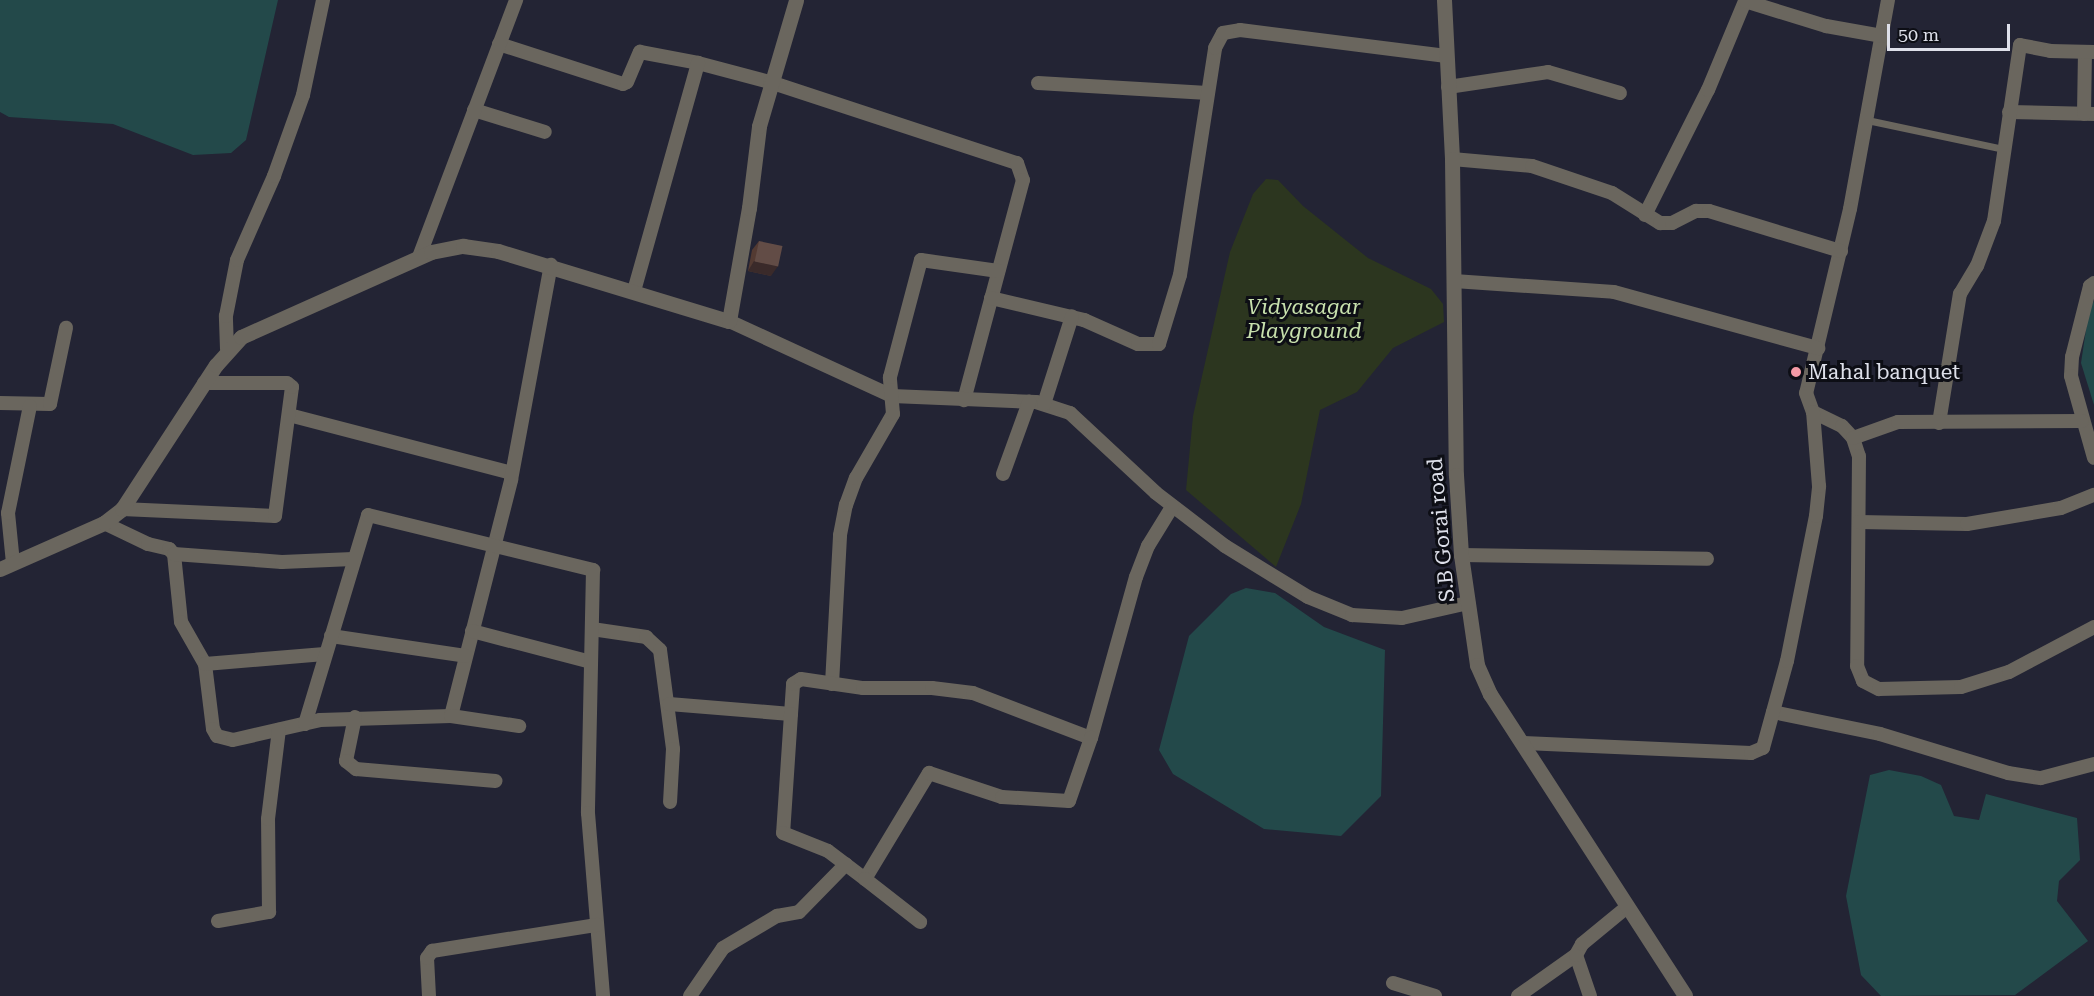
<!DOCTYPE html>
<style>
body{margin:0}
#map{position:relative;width:2094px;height:996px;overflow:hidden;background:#232434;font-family:"Roboto Serif",serif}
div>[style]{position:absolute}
.green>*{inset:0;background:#2c361f}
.water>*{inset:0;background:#23494a}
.service>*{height:7px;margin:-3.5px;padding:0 3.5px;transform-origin:3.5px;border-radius:3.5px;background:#6a665e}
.minor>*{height:14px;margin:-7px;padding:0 7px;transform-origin:7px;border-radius:7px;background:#6a665e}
.tertiary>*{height:15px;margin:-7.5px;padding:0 7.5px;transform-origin:7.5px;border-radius:7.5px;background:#6a665e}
.wall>*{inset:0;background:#533a32}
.shaded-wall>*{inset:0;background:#3a2a2a}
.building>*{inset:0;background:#624c46;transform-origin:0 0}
.dots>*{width:16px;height:16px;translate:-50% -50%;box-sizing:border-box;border:3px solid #0d0e15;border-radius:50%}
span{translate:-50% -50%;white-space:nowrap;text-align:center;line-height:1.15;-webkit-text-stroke:6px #0d0e15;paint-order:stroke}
.park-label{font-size:21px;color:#c8e1ad;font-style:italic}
.poi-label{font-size:21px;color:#dee0ea}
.left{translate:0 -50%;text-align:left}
.street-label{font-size:21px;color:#dee0ea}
.scale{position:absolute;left:1887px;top:24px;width:123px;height:27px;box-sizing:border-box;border:3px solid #dee0ea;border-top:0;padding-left:8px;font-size:18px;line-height:21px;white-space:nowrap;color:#dee0ea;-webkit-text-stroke:4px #0d0e15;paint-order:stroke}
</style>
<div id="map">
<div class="green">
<div style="clip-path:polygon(1266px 179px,1278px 180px,1303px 206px,1368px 258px,1431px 289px,1443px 304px,1444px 322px,1393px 348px,1357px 392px,1320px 410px,1301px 504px,1276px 567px,1186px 490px,1193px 416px,1230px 252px,1253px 194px)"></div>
</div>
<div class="water">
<div style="clip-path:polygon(0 0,278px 0,246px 140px,231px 153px,193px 155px,113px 124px,9px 117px,0 112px)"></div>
<div style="clip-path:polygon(2094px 301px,2094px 405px,2081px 363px,2089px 310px)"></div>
<div style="clip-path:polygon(1246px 588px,1275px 593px,1324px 627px,1385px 650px,1381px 796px,1341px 836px,1264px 829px,1173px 774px,1159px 750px,1189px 636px,1231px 594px)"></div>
<div style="clip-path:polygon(1889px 770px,1921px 776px,1941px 785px,1954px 816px,1979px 820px,1986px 794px,2077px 818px,2080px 860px,2059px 881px,2057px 901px,2088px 941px,2015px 995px,1881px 996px,1861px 975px,1846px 896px,1870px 775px)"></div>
</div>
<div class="service">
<div style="left:1867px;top:120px;width:139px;rotate:12deg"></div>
</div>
<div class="minor">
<div style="left:1888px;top:0;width:212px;rotate:100.3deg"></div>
<div style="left:1850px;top:209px;width:189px;rotate:103.4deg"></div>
<div style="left:1806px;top:393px;width:20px;rotate:70deg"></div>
<div style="left:1813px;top:412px;width:32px;rotate:26deg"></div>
<div style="left:1842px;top:426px;width:16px;rotate:47deg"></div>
<div style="left:1853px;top:438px;width:19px;rotate:72deg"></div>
<div style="left:1859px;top:456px;width:210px;rotate:90.5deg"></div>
<div style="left:1857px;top:666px;width:16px;rotate:68deg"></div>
<div style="left:1863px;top:681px;width:18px;rotate:27deg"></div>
<div style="left:1879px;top:689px;width:82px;rotate:-1.4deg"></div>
<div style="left:1961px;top:687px;width:50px;rotate:-17.4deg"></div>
<div style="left:2009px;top:672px;width:96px;rotate:-27.9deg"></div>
<div style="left:499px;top:44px;width:130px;rotate:17.9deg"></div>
<div style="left:623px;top:84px;width:4px;rotate:-27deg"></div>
<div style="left:627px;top:82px;width:33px;rotate:-67deg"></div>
<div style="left:640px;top:52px;width:59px;rotate:10.7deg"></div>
<div style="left:698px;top:63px;width:74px;rotate:14.8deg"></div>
<div style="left:770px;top:82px;width:260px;rotate:18.2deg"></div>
<div style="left:1017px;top:163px;width:18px;rotate:71deg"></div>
<div style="left:1023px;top:180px;width:228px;rotate:105deg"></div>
<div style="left:1038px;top:83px;width:170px;rotate:3.4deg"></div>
<div style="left:1448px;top:87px;width:101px;rotate:-8.5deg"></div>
<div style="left:1548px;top:72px;width:75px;rotate:16.3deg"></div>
<div style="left:474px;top:110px;width:74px;rotate:17.2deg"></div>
<div style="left:2009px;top:112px;width:85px;rotate:1.3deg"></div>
<div style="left:2084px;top:114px;width:62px;rotate:-89.1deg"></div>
<div style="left:1452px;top:159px;width:80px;rotate:5deg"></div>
<div style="left:1532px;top:166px;width:84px;rotate:18.6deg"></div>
<div style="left:1612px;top:193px;width:57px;rotate:32deg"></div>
<div style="left:1660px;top:223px;width:12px"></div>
<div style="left:1672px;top:223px;width:27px;rotate:-27deg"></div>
<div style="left:1696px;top:211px;width:13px"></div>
<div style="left:1709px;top:211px;width:138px;rotate:16.9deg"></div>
<div style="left:1645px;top:215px;width:140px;rotate:-63.3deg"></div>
<div style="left:1708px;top:90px;width:96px;rotate:-67.4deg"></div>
<div style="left:1745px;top:1px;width:85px;rotate:17.2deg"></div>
<div style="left:1826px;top:26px;width:57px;rotate:10.1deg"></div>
<div style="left:419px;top:257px;width:275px;rotate:-69.3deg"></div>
<div style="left:1454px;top:281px;width:160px;rotate:3.9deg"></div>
<div style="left:1614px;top:292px;width:212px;rotate:15.4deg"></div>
<div style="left:2094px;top:283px;width:5px;rotate:143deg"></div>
<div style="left:2090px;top:286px;width:73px;rotate:104.2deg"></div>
<div style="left:2072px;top:357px;width:19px;rotate:93deg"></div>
<div style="left:2071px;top:376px;width:85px;rotate:74.3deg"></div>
<div style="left:634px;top:291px;width:237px;rotate:-74.3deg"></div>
<div style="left:991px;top:298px;width:96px;rotate:13.3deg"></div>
<div style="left:1084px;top:320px;width:59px;rotate:24deg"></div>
<div style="left:1138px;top:344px;width:21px"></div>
<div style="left:1159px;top:344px;width:72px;rotate:-73.1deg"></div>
<div style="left:1180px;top:275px;width:230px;rotate:-81.2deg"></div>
<div style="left:1215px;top:48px;width:17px;rotate:-62deg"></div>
<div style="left:1223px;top:33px;width:17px;rotate:-10deg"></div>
<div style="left:1240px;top:30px;width:208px;rotate:7.2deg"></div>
<div style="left:729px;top:321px;width:179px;rotate:24.7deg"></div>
<div style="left:892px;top:396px;width:144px;rotate:2.4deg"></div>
<div style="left:1036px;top:402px;width:36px;rotate:18deg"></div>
<div style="left:1070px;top:413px;width:117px;rotate:42.9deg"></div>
<div style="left:1156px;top:493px;width:87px;rotate:37.5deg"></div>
<div style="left:1225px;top:546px;width:97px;rotate:31.6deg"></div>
<div style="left:1308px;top:597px;width:48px;rotate:22.2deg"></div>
<div style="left:1352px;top:615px;width:50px;rotate:3.4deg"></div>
<div style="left:1402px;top:618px;width:68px;rotate:-12.8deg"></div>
<div style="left:227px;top:349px;width:33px;rotate:-92deg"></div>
<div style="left:226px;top:316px;width:57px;rotate:-78.9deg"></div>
<div style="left:237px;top:260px;width:92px;rotate:-66.2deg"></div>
<div style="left:274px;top:176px;width:86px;rotate:-70.3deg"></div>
<div style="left:303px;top:95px;width:97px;rotate:-78.1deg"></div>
<div style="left:0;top:403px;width:50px;rotate:1.1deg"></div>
<div style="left:50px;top:404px;width:78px;rotate:-78.1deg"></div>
<div style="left:1044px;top:404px;width:92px;rotate:-72.3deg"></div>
<div style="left:289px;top:415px;width:230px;rotate:14.6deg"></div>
<div style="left:1939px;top:423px;width:131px;rotate:-80.8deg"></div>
<div style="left:1960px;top:294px;width:33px;rotate:-59deg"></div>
<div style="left:1977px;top:266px;width:48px;rotate:-69.3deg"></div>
<div style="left:1994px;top:221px;width:178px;rotate:-81.6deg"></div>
<div style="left:2020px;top:45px;width:31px;rotate:11deg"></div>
<div style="left:2050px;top:51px;width:44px;rotate:1.3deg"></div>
<div style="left:1853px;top:438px;width:48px;rotate:-19.6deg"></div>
<div style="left:1898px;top:422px;width:184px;rotate:-0.3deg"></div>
<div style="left:1003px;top:474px;width:77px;rotate:-70.1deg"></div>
<div style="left:122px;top:509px;width:153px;rotate:2.6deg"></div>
<div style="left:275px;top:516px;width:130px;rotate:-82.5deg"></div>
<div style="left:292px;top:387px;width:6px;rotate:-141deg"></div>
<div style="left:287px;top:383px;width:83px;rotate:180deg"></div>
<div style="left:1859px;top:522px;width:108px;rotate:1.1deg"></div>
<div style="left:1967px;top:524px;width:95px;rotate:-9.7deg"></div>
<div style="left:2061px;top:508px;width:35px;rotate:-22deg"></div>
<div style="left:104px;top:523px;width:49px;rotate:25.5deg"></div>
<div style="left:148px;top:544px;width:22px;rotate:13deg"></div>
<div style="left:169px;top:549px;width:7px;rotate:45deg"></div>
<div style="left:174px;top:554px;width:68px;rotate:84.1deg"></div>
<div style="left:181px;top:622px;width:48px;rotate:60.3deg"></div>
<div style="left:205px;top:664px;width:65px;rotate:83deg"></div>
<div style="left:213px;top:729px;width:8px;rotate:60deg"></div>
<div style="left:217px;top:736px;width:16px;rotate:14deg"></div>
<div style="left:233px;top:740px;width:89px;rotate:-12.9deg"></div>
<div style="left:320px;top:720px;width:131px;rotate:-1.7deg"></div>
<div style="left:451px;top:716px;width:244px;rotate:-75.7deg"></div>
<div style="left:511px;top:480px;width:219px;rotate:-79.5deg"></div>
<div style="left:174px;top:554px;width:108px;rotate:4.2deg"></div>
<div style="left:282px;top:562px;width:71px;rotate:-2.4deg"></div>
<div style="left:1461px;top:555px;width:246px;rotate:0.9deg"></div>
<div style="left:13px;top:563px;width:50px;rotate:-95.7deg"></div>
<div style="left:8px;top:513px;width:109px;rotate:-78.4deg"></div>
<div style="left:592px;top:629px;width:55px;rotate:8.4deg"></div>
<div style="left:646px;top:637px;width:19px;rotate:43deg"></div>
<div style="left:660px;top:650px;width:100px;rotate:82.5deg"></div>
<div style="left:673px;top:749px;width:53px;rotate:93.2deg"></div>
<div style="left:472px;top:631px;width:123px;rotate:14.6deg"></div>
<div style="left:331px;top:636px;width:136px;rotate:8.4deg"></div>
<div style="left:205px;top:664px;width:120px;rotate:-4.8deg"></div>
<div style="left:832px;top:684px;width:149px;rotate:-86.9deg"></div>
<div style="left:840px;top:535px;width:31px;rotate:-79deg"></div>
<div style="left:846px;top:505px;width:29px;rotate:-70deg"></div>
<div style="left:856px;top:478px;width:74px;rotate:-60deg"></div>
<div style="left:893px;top:414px;width:37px;rotate:-95deg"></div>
<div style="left:890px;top:377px;width:121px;rotate:-75.2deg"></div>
<div style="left:921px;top:260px;width:78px;rotate:8.1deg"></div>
<div style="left:669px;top:704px;width:122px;rotate:4.7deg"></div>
<div style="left:791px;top:714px;width:30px;rotate:-86deg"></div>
<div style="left:793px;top:684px;width:9px;rotate:-32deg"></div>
<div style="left:801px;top:679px;width:63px;rotate:8.3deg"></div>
<div style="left:863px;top:688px;width:69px"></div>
<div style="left:932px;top:688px;width:41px;rotate:7deg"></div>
<div style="left:973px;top:693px;width:126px;rotate:20.9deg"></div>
<div style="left:1091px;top:738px;width:167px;rotate:-74.4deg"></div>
<div style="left:1136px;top:577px;width:33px;rotate:-69deg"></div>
<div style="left:1148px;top:546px;width:46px;rotate:-58.4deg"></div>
<div style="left:1773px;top:712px;width:109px;rotate:11.6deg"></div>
<div style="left:1880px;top:734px;width:134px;rotate:16.9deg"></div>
<div style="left:2008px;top:773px;width:33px;rotate:9deg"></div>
<div style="left:2041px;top:778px;width:55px;rotate:-14.8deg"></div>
<div style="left:791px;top:714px;width:119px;rotate:93.8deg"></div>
<div style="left:783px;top:833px;width:48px;rotate:21.8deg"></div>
<div style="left:828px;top:851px;width:46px;rotate:37.1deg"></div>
<div style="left:865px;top:879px;width:124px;rotate:-58.9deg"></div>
<div style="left:929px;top:773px;width:77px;rotate:18.2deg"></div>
<div style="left:1002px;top:797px;width:67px;rotate:3.4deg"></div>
<div style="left:1069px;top:801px;width:67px;rotate:-70.8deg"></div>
<div style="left:451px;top:716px;width:69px;rotate:8.4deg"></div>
<div style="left:355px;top:717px;width:45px;rotate:101.6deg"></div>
<div style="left:346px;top:761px;width:13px;rotate:39deg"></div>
<div style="left:356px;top:769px;width:140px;rotate:4.9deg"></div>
<div style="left:305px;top:724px;width:218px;rotate:-73.2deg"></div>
<div style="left:368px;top:515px;width:232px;rotate:13.7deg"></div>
<div style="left:593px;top:570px;width:243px;rotate:91.2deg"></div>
<div style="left:588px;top:813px;width:184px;rotate:85.3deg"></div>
<div style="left:1522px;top:743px;width:229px;rotate:2.5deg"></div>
<div style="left:1751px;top:753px;width:13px;rotate:-23deg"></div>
<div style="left:1763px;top:748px;width:90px;rotate:-74.6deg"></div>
<div style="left:1787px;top:661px;width:148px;rotate:-78.7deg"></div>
<div style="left:1816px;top:516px;width:30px;rotate:-84deg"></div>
<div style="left:1819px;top:486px;width:74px;rotate:-94.6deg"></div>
<div style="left:865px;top:879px;width:70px;rotate:38deg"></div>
<div style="left:218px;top:921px;width:52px;rotate:-10deg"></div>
<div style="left:269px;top:912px;width:93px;rotate:-90.6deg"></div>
<div style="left:268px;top:819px;width:90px;rotate:-83deg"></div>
<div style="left:1393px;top:983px;width:44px;rotate:17.2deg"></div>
<div style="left:429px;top:996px;width:38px;rotate:-93deg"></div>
<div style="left:427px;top:958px;width:9px;rotate:-54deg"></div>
<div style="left:432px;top:951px;width:167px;rotate:-9deg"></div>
<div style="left:690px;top:996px;width:58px;rotate:-55.5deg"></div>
<div style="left:723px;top:948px;width:63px;rotate:-30.7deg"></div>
<div style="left:777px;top:916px;width:22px;rotate:-10deg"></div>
<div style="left:799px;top:912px;width:67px;rotate:-45.6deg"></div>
<div style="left:1518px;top:996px;width:71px;rotate:-35.3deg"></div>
<div style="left:1590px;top:996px;width:43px;rotate:-108.9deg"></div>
<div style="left:1576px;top:955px;width:13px;rotate:-61deg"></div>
<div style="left:1582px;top:944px;width:58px;rotate:-39.4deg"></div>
</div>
<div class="tertiary">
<div style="left:1444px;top:0;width:159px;rotate:87.1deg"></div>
<div style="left:1452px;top:159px;width:316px;rotate:89.3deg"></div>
<div style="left:1456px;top:475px;width:80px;rotate:86.4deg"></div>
<div style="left:1461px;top:555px;width:111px;rotate:81.7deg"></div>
<div style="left:1477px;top:665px;width:32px;rotate:66deg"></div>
<div style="left:1490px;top:694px;width:359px;rotate:57.1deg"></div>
<div style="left:0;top:569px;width:114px;rotate:-23.9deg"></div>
<div style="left:104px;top:523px;width:23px;rotate:-38deg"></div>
<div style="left:122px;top:509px;width:172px;rotate:-56.9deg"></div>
<div style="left:216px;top:365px;width:38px;rotate:-48deg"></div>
<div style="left:241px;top:337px;width:208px;rotate:-24.1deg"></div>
<div style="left:431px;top:252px;width:33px;rotate:-11deg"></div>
<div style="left:463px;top:246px;width:35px;rotate:8deg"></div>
<div style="left:498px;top:251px;width:241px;rotate:16.9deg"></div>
<div style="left:729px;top:321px;width:115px;rotate:-80deg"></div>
<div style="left:749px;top:208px;width:83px;rotate:-83deg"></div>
<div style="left:759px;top:126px;width:131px;rotate:-73.6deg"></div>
</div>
<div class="wall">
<div style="clip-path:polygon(759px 241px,771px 276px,748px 271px,752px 250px)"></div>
</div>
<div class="shaded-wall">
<div style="clip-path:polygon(754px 261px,778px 266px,771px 276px,748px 271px)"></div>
</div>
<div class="building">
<div style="left:759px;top:241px;width:24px;height:21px;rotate:12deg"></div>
</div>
<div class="dots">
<div style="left:1796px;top:372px;background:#f49aa6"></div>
</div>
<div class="park-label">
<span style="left:1304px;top:319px">Vidyasagar<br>Playground</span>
</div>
<div class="poi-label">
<span class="left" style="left:1808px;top:372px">Mahal banquet</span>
</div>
<div class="street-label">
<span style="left:1441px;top:530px;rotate:-95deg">S.B Gorai road</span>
</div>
<div class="scale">50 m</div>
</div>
